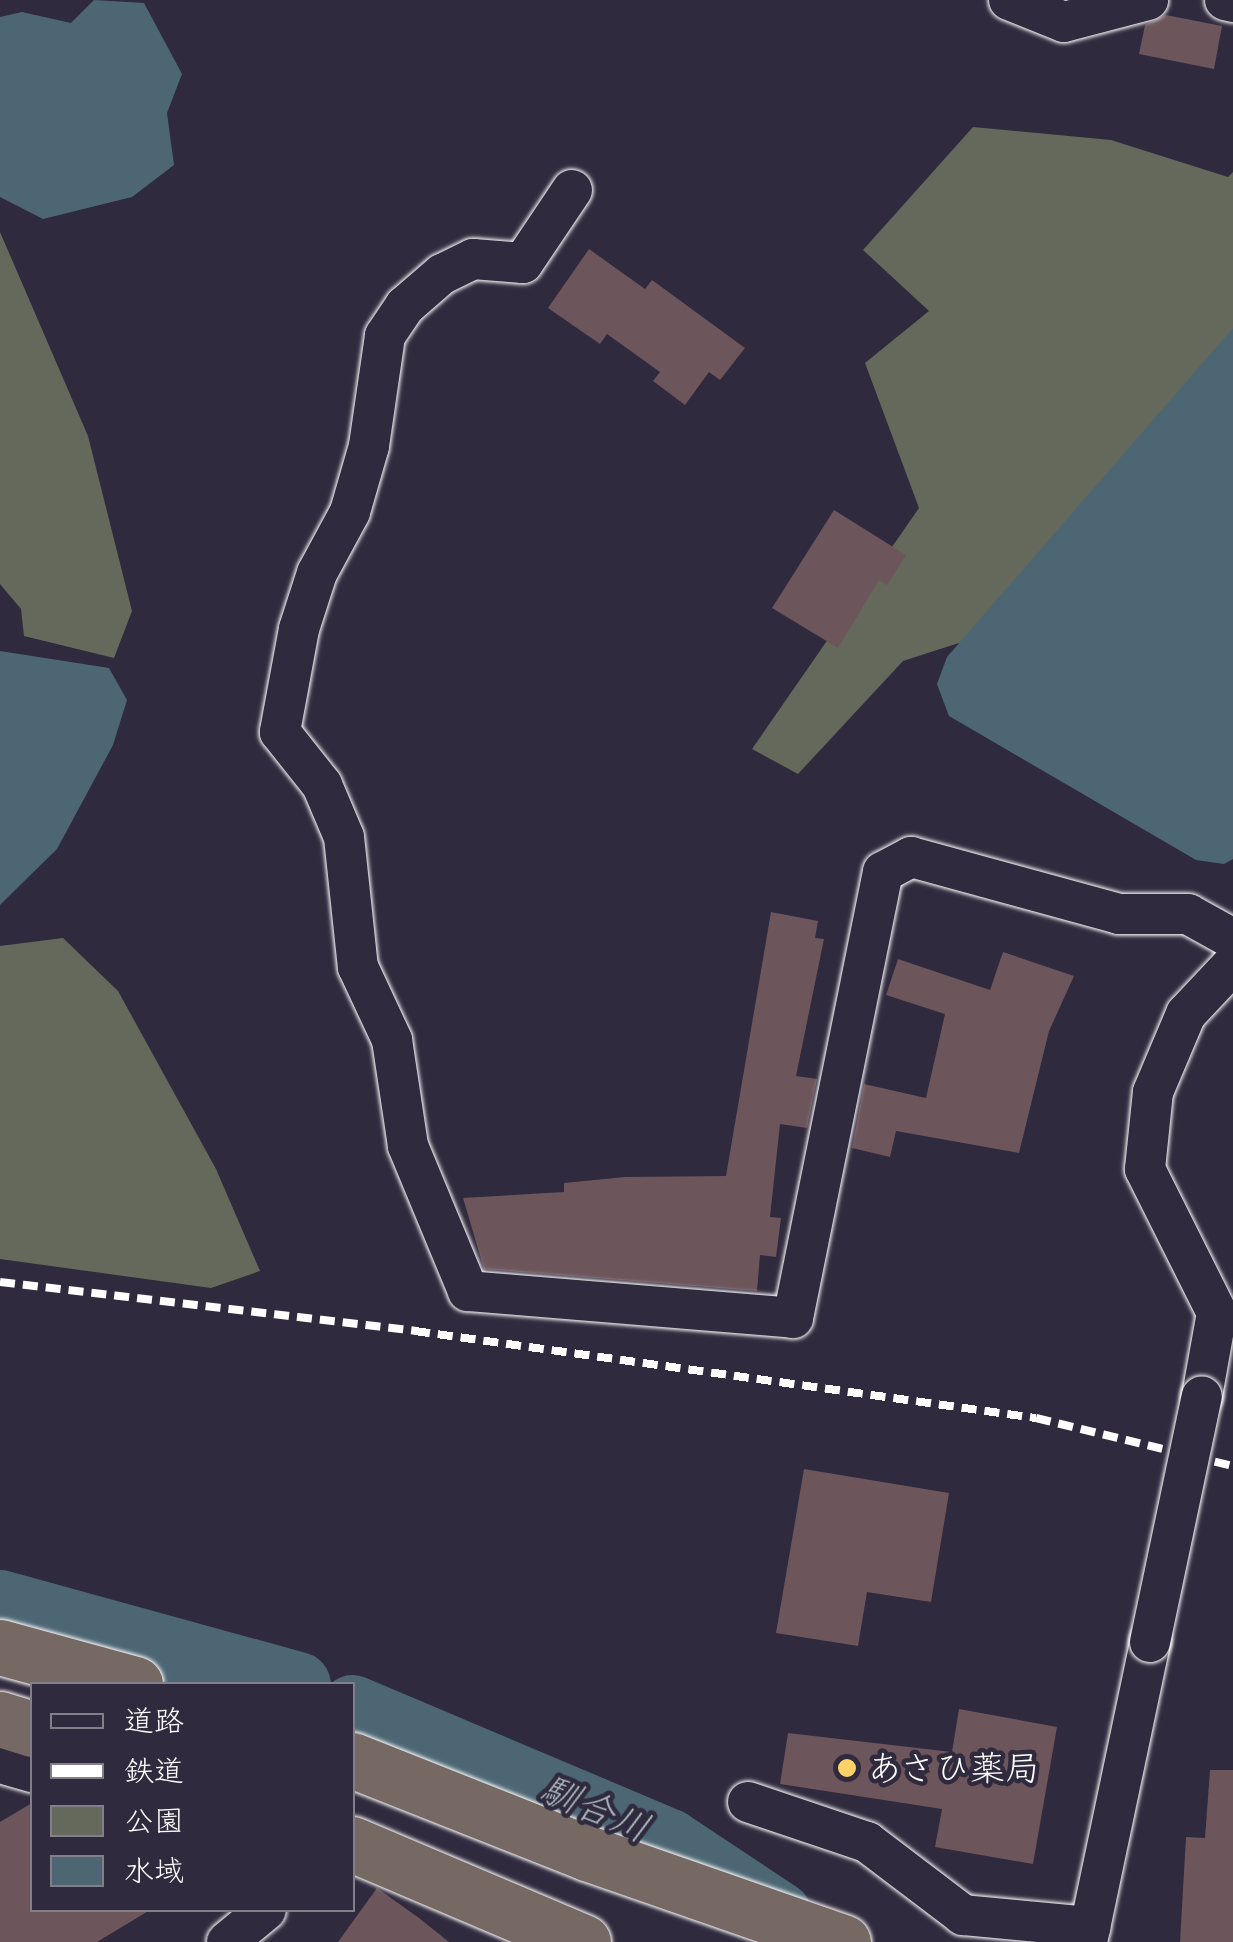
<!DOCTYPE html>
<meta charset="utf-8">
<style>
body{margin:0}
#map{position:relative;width:1233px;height:1942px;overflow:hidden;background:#2f2a3d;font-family:Sriracha,"Klee One",sans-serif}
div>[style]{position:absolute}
.green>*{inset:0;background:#65695b}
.water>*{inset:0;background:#4c6674}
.river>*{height:65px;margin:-32.5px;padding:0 32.5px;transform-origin:32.5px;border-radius:32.5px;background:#4c6674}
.building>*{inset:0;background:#6c555b}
.roads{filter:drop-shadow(0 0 2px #fff) drop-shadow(0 0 2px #fff)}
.minor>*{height:40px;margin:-20px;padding:0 20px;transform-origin:20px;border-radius:20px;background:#2f2a3d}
.highway>*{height:55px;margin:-27.5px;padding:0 27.5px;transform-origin:27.5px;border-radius:27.5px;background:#766964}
.rail>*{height:8px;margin-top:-4px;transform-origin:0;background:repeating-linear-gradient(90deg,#fff 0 15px,transparent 0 23px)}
.bridges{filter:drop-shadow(0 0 2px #fff) drop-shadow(0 0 2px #fff)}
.minor-bridge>*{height:40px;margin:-20px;padding:0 20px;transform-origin:20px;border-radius:20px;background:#2f2a3d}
.dots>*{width:28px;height:28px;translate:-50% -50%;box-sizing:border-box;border:5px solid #2f2a3d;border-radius:50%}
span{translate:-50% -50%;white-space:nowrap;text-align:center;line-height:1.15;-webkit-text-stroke:9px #2f2a3d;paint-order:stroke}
.poi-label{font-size:35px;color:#fff}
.left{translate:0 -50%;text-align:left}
.water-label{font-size:38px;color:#aebac0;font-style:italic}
.legend{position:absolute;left:30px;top:1682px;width:325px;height:230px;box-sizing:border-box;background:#2f2a3d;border:2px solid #827f8b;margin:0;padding:12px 18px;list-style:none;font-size:30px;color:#fff}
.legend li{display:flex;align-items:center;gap:20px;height:50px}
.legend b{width:50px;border:2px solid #827f8b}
</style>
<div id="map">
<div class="green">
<div style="clip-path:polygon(973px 127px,1111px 140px,1228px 177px,1233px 172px,1233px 382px,996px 631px,903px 661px,798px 774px,752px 749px,919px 508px,865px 363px,929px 311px,863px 250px)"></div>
<div style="clip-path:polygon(0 232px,88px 436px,132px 611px,114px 658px,24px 636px,21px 609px,0 584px)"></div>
<div style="clip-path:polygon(63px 938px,118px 991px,216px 1169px,260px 1271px,211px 1288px,0 1259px,0 946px)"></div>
</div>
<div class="water">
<div style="clip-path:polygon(94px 0,144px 3px,182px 74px,167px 113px,174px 165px,132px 197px,43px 219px,0 197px,0 17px,22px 12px,71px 23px)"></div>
<div style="clip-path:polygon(1233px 328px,1233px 859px,1224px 864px,1196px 860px,949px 716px,937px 684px,947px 657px)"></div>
<div style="clip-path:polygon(0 651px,109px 668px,127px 700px,113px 745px,57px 849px,0 905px)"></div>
</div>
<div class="river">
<div style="left:0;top:1602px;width:309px;rotate:15.4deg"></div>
<div style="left:352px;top:1707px;width:344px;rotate:22.9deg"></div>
<div style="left:669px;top:1841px;width:132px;rotate:33.6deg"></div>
</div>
<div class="building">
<div style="clip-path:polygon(1166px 15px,1222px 26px,1214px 69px,1139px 54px,1145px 25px)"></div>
<div style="clip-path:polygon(589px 249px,645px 289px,652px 280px,745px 348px,720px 380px,709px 372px,685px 405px,653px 381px,660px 372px,607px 334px,600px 344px,548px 308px)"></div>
<div style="clip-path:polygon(834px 510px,906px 555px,887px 585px,879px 580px,838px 648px,772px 608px)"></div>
<div style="clip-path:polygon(771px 912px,818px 921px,815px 938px,824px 939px,796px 1076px,817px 1079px,807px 1128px,780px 1124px,770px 1217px,781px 1218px,776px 1257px,760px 1255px,757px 1291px,484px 1269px,463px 1198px,564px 1192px,564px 1183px,625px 1177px,726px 1176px)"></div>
<div style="clip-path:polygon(1003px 952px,1074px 976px,1049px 1031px,1019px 1153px,896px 1131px,890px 1157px,852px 1148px,864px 1084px,926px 1098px,945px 1014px,886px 995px,898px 959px,990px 990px)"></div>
<div style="clip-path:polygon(804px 1469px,949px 1493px,931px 1602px,867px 1592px,858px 1646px,776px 1633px)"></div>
<div style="clip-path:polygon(959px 1709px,1057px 1727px,1033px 1864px,935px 1847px,942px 1809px,780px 1784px,788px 1733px,952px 1752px)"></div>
<div style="clip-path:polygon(1210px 1770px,1233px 1770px,1233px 1942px,1180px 1942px,1186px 1837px,1205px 1838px)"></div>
<div style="clip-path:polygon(32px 1803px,32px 1910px,150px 1910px,97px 1942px,0 1942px,0 1822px)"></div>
<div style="clip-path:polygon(377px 1888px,419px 1918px,449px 1942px,338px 1942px)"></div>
</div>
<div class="roads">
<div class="minor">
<div style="left:1009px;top:0;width:59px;rotate:21.8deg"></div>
<div style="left:1064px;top:22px;width:87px;rotate:-14.7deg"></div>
<div style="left:1225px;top:0;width:8px;rotate:14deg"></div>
<div style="left:572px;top:190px;width:88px;rotate:123.9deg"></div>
<div style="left:523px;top:263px;width:50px;rotate:-175.4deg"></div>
<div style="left:473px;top:259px;width:34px;rotate:154deg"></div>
<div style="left:442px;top:274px;width:49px;rotate:139.1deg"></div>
<div style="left:405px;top:306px;width:36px;rotate:124deg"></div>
<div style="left:385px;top:336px;width:111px;rotate:98.3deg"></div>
<div style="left:369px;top:446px;width:69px;rotate:106.1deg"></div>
<div style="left:350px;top:512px;width:69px;rotate:118.4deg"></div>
<div style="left:317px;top:573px;width:59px;rotate:107.8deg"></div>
<div style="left:299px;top:629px;width:105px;rotate:100.5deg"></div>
<div style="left:280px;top:732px;width:68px;rotate:51.6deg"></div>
<div style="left:322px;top:785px;width:56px;rotate:67.1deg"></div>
<div style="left:344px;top:837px;width:131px;rotate:83.9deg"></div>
<div style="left:358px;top:967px;width:81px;rotate:65deg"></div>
<div style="left:392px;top:1040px;width:107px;rotate:81.4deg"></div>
<div style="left:408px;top:1146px;width:157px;rotate:67.5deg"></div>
<div style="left:468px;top:1291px;width:326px;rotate:4.7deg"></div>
<div style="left:793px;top:1318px;width:455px;rotate:-78.6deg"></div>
<div style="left:883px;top:872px;width:32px;rotate:-28deg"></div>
<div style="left:911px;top:857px;width:216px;rotate:15.3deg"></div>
<div style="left:1119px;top:914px;width:69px"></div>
<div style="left:1188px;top:914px;width:51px;rotate:29.1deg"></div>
<div style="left:1202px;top:1396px;width:84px;rotate:-79.8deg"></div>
<div style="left:1217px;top:1313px;width:161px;rotate:-116.6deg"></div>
<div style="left:1145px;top:1169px;width:77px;rotate:-84.1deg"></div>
<div style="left:1153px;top:1092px;width:85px;rotate:-67.1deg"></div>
<div style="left:1186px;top:1014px;width:69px;rotate:-46.8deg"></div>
<div style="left:0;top:1763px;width:33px;rotate:16deg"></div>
<div style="left:748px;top:1802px;width:126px;rotate:18.6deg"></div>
<div style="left:867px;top:1842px;width:121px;rotate:37.2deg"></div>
<div style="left:963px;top:1915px;width:128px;rotate:5.4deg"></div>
<div style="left:227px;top:1942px;width:50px;rotate:-39.4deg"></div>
<div style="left:1087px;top:1942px;width:307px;rotate:-78.1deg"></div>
</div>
<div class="highway">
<div style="left:0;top:1647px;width:140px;rotate:15.3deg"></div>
<div style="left:0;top:1719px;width:34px;rotate:17deg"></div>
<div style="left:352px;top:1760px;width:253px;rotate:21.6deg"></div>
<div style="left:587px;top:1853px;width:271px;rotate:19.2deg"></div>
<div style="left:352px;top:1844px;width:251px;rotate:23deg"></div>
</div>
</div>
<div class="rail">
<div style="left:0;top:1282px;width:418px;rotate:6.7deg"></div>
<div style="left:415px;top:1331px;width:627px;rotate:7.98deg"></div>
<div style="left:1036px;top:1418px;width:203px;rotate:13.7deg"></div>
</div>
<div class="bridges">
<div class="minor-bridge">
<div style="left:1150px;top:1642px;width:251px;rotate:-78.1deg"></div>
</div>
</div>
<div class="dots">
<div style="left:847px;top:1768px;background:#ffd166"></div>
</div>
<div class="poi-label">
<span class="left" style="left:867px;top:1768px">あさひ薬局</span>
</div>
<div class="water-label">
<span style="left:595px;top:1809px;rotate:23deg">馴合川</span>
</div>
<ul class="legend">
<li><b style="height:12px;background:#2f2a3d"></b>道路</li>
<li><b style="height:12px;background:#fff"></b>鉄道</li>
<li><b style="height:28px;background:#65695b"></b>公園</li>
<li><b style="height:28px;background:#4c6674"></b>水域</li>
</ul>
</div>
